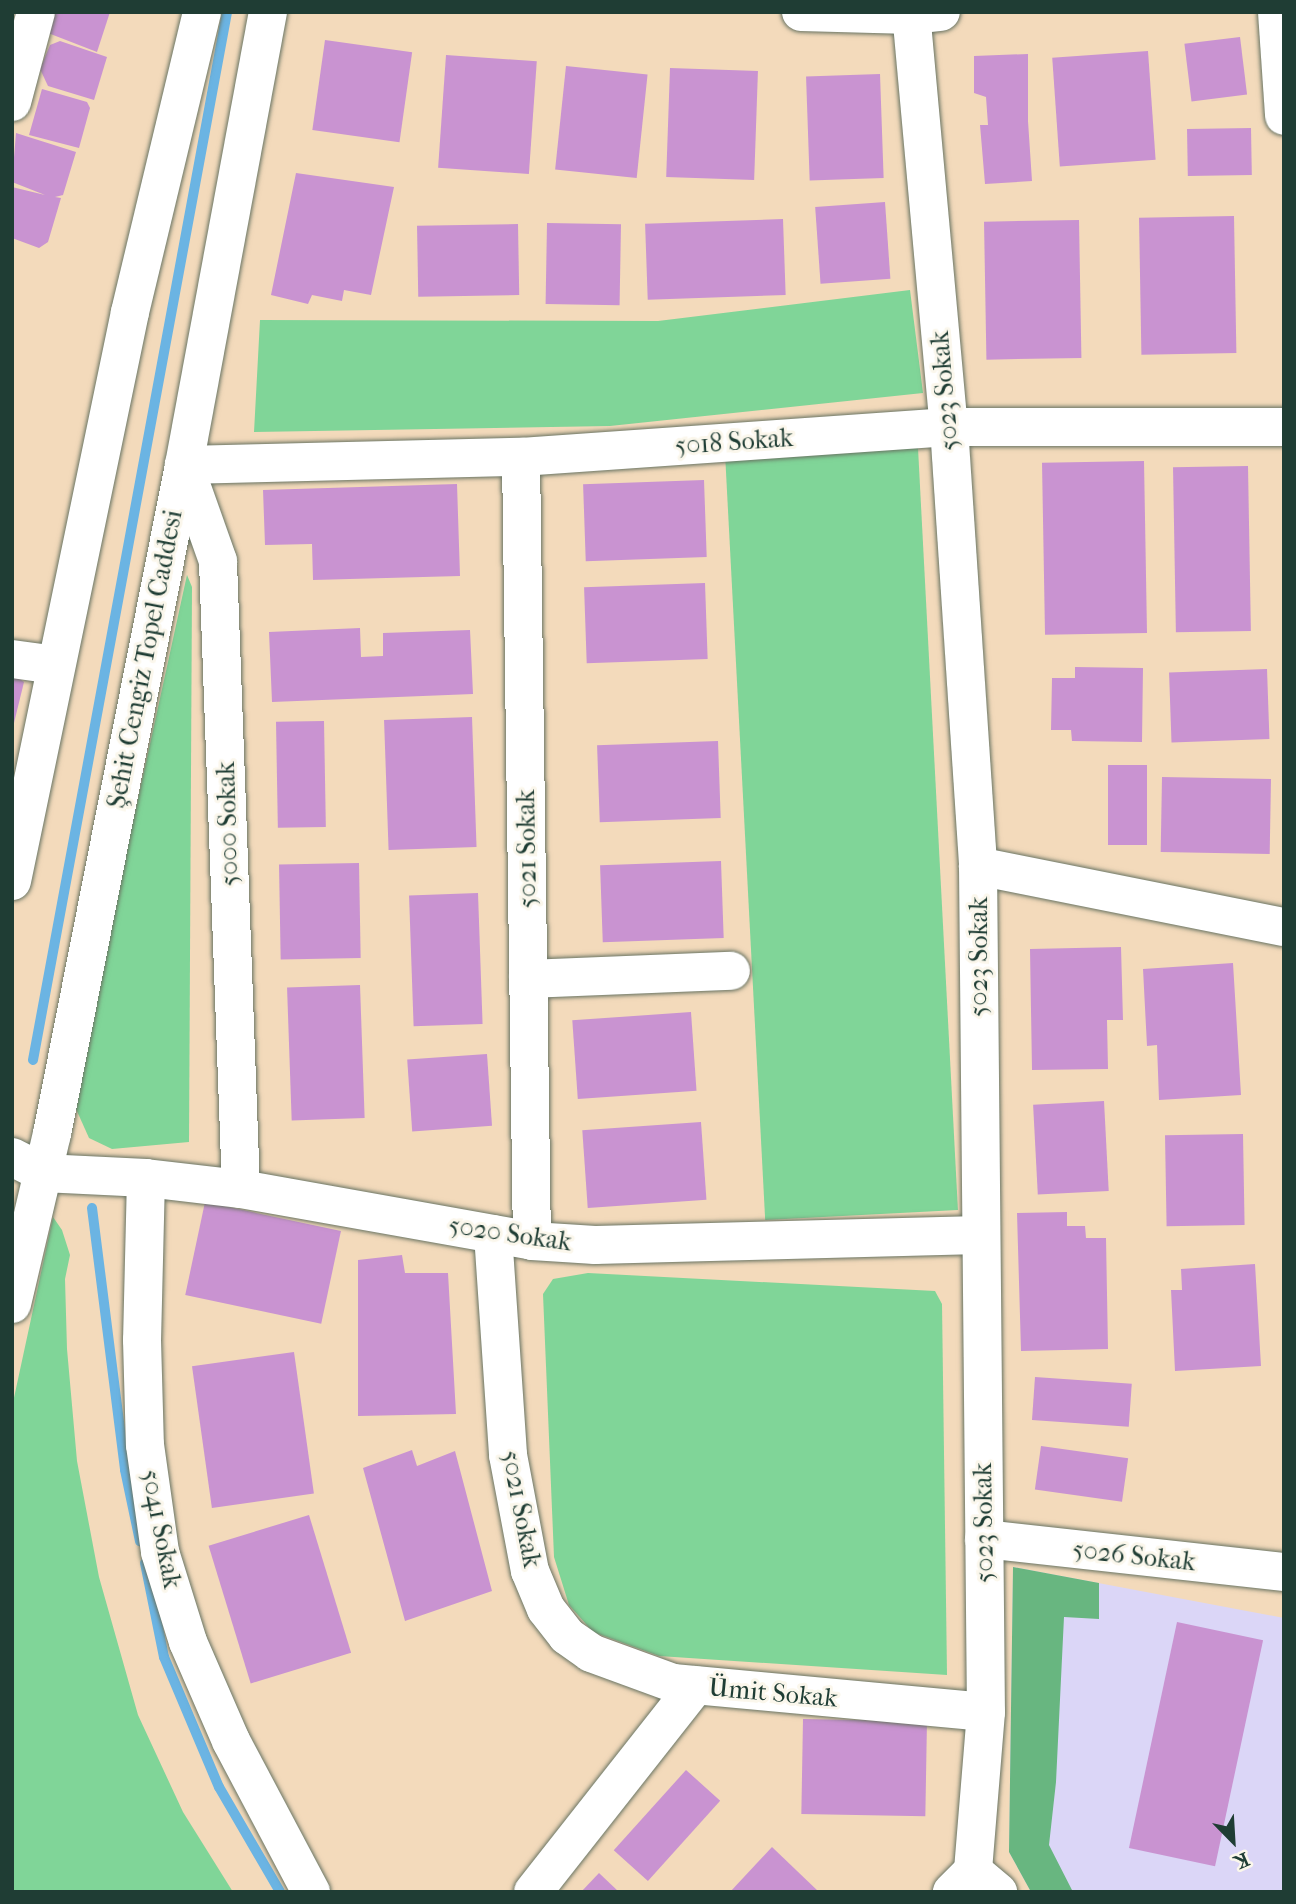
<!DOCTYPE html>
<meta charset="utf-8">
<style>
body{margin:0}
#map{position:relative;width:1296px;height:1904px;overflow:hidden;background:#f3dabb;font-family:"IM FELL French Canon",serif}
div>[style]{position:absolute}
.built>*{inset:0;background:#dbd6f7}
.green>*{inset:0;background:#80d598;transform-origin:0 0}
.forest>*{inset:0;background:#68b680}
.stream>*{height:10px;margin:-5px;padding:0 5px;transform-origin:5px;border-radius:5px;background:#6bb4e3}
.building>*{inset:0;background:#c993d1;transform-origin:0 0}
.roads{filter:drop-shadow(0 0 2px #697463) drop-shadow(0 0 2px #697463)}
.minor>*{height:38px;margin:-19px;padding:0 19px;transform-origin:19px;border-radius:19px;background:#fff}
.major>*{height:38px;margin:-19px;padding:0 19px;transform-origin:19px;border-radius:19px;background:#fff}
span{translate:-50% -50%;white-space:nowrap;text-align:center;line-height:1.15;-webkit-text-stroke:6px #fbf7ec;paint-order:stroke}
.street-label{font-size:26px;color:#1f3d34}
.frame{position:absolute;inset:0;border:14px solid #1f3d34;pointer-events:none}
.north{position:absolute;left:1198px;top:1806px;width:70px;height:70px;-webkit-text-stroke:5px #fbf7ec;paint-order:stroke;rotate:156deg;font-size:19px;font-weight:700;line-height:28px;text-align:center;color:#1f3d34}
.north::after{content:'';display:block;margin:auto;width:24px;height:32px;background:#1f3d34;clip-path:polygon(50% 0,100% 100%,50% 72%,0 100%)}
</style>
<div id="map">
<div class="built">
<div style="clip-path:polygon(1013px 1567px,1284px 1618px,1283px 1892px,1031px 1892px,1009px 1852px)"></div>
</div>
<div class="green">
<div style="clip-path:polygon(910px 290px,923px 393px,610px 426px,254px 432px,260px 320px,658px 321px)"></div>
<div style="left:918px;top:448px;width:763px;height:193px;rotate:87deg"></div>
<div style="clip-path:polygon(187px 575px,192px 587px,189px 1142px,112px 1149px,89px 1138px,72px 1100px)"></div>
<div style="clip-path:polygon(53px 1217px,62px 1230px,70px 1255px,65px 1279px,67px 1349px,77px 1461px,99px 1577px,138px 1715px,183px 1812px,233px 1892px,12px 1892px,12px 1407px)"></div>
<div style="clip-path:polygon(588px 1273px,935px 1291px,942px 1304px,947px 1675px,659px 1656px,593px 1632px,569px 1605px,554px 1557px,543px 1294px,553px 1279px)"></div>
</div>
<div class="forest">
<div style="clip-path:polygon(1013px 1567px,1099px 1583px,1099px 1619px,1064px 1617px,1056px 1782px,1049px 1845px,1073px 1892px,1031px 1892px,1009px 1852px)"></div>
</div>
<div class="stream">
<div style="left:33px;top:1060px;width:1066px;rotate:-79.51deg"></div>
<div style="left:92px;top:1208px;width:264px;rotate:82.8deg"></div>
<div style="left:125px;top:1470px;width:73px;rotate:78.1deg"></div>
<div style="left:145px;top:1563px;width:96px;rotate:78.6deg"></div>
<div style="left:164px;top:1657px;width:141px;rotate:67.1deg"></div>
<div style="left:219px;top:1787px;width:121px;rotate:59.8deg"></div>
</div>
<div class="building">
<div style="clip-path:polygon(54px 12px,110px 12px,97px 52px,48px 33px)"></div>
<div style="left:1240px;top:37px;width:58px;height:56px;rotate:83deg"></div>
<div style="left:325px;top:40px;width:88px;height:91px;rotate:8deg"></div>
<div style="clip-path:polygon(60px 41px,107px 57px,94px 100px,48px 86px,40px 69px,50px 45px)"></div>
<div style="left:1148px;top:51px;width:109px;height:96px;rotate:86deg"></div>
<div style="clip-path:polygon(1028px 54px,1028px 121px,1032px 181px,985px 184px,980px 125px,988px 125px,986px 97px,974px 93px,974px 56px)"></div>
<div style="left:446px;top:55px;width:91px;height:113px;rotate:4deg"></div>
<div style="left:566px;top:66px;width:82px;height:104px;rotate:6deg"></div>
<div style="left:670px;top:68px;width:88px;height:109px;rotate:2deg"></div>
<div style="left:880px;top:74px;width:104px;height:74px;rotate:88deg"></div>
<div style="clip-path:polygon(42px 89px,87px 102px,90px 108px,79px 148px,29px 135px)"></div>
<div style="left:1251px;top:128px;width:47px;height:64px;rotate:89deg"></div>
<div style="clip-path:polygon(16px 133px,76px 152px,63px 195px,55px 197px,61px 198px,48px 242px,39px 248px,12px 238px,12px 187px,45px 195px,12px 182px)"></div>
<div style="clip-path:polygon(296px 173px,394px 187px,371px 295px,344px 290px,342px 301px,312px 295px,308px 304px,271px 295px)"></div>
<div style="left:885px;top:202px;width:77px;height:70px;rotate:86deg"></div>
<div style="left:1234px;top:216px;width:137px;height:95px;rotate:89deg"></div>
<div style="left:783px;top:219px;width:76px;height:138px;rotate:88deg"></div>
<div style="left:1079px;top:220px;width:138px;height:95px;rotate:89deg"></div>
<div style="left:547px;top:223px;width:74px;height:81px;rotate:1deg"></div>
<div style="left:518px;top:224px;width:71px;height:101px;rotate:89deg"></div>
<div style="left:1144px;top:461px;width:172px;height:102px;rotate:89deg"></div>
<div style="left:1248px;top:466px;width:165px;height:75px;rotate:89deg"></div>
<div style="left:704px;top:480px;width:77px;height:121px;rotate:88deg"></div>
<div style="clip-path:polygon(457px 484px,460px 576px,313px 580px,312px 544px,265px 545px,263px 490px)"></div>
<div style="left:705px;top:583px;width:76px;height:121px;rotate:88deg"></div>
<div style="clip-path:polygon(360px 628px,361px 657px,383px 656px,383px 633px,470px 630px,473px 694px,272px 702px,269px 632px)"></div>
<div style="clip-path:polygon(1075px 667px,1143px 668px,1142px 742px,1072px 741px,1071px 730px,1051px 730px,1052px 678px,1075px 678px)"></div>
<div style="left:1267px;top:669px;width:70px;height:98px;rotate:88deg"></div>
<div style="clip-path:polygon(12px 673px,24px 682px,13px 727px,12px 727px)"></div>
<div style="left:472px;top:717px;width:130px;height:88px;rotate:88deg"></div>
<div style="left:324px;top:721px;width:106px;height:48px;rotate:89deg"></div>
<div style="left:718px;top:741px;width:77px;height:121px;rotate:88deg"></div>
<div style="left:1108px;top:765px;width:39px;height:80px"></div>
<div style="left:1162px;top:777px;width:109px;height:75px;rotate:1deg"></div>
<div style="left:721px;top:861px;width:77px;height:121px;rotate:88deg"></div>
<div style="left:359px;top:863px;width:95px;height:80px;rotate:89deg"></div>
<div style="left:478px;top:893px;width:131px;height:69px;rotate:88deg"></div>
<div style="clip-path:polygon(1121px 947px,1123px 1020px,1107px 1020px,1108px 1069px,1032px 1070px,1030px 949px)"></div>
<div style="clip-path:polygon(1233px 963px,1241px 1095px,1159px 1100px,1157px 1045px,1147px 1046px,1143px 969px)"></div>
<div style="left:360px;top:985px;width:133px;height:73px;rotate:88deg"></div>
<div style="left:691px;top:1012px;width:79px;height:119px;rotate:86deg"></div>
<div style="left:487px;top:1054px;width:72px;height:80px;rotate:86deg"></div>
<div style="left:1104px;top:1101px;width:90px;height:71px;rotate:87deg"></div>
<div style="left:701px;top:1122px;width:78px;height:119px;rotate:86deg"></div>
<div style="left:1243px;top:1134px;width:91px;height:78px;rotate:89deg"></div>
<div style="left:205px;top:1202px;width:139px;height:95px;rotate:12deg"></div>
<div style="clip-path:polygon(1067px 1212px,1067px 1226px,1085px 1226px,1086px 1238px,1106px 1238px,1108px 1349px,1021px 1351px,1017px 1213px)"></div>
<div style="clip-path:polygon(402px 1255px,405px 1273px,448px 1273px,456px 1414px,358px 1416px,358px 1260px)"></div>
<div style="clip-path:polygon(1255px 1264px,1261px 1366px,1175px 1371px,1171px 1290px,1182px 1290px,1181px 1269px)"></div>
<div style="left:294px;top:1352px;width:143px;height:103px;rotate:82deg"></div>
<div style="left:1035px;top:1377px;width:97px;height:43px;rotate:4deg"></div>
<div style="left:1041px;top:1446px;width:88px;height:44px;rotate:8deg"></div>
<div style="clip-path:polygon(412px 1450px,417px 1466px,455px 1451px,492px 1591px,405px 1621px,363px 1468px)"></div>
<div style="left:309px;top:1515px;width:144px;height:105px;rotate:73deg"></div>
<div style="left:1177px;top:1622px;width:88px;height:231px;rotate:12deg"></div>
<div style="left:803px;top:1719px;width:124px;height:95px;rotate:1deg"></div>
<div style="left:686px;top:1770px;width:46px;height:108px;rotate:42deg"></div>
<div style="clip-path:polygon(772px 1847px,819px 1892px,730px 1892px)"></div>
<div style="clip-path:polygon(599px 1873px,619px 1892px,581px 1892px)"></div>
</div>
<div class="roads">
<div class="minor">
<div style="left:801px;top:12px;width:110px;rotate:1.6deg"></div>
<div style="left:911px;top:15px;width:30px;rotate:-6deg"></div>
<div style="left:911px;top:12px;width:417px;rotate:84.8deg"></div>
<div style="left:949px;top:427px;width:440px;rotate:86.2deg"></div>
<div style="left:978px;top:866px;width:846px;rotate:89.46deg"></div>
<div style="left:986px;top:1712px;width:160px;rotate:94.7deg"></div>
<div style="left:973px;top:1871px;width:30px;rotate:135deg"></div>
<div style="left:1277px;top:12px;width:104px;rotate:86.1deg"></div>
<div style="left:12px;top:102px;width:93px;rotate:-75.1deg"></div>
<div style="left:521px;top:457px;width:784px;rotate:89.2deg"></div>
<div style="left:12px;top:659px;width:43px;rotate:7.9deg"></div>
<div style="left:978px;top:866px;width:312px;rotate:11.3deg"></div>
<div style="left:528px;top:979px;width:203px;rotate:-2.3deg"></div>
<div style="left:12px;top:1157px;width:35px;rotate:27deg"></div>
<div style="left:43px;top:1173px;width:103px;rotate:2.8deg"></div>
<div style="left:146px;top:1178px;width:96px;rotate:6.6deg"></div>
<div style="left:241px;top:1189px;width:296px;rotate:10.1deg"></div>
<div style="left:532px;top:1241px;width:63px;rotate:3.6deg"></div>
<div style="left:595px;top:1245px;width:385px;rotate:-1.5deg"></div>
<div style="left:146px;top:1178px;width:162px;rotate:91.4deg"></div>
<div style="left:142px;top:1340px;width:105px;rotate:88.4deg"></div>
<div style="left:145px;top:1445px;width:108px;rotate:82deg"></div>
<div style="left:160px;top:1552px;width:94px;rotate:72.7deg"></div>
<div style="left:188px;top:1642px;width:108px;rotate:66.5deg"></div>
<div style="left:231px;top:1741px;width:171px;rotate:62.1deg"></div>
<div style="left:241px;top:1189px;width:628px;rotate:-92.1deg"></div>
<div style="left:218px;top:561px;width:102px;rotate:-109.5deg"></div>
<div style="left:184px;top:465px;width:337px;rotate:-1.4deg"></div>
<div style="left:521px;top:457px;width:429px;rotate:-4deg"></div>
<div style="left:949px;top:427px;width:335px"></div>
<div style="left:493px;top:1234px;width:222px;rotate:86.1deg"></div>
<div style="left:508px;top:1455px;width:118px;rotate:79.3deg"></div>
<div style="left:530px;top:1571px;width:41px;rotate:67.2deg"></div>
<div style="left:546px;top:1609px;width:34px;rotate:52deg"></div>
<div style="left:567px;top:1636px;width:29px;rotate:35deg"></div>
<div style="left:591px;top:1653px;width:87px;rotate:20.1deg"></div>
<div style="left:673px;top:1683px;width:314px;rotate:5.3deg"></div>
<div style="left:984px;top:1539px;width:302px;rotate:6.3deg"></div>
<div style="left:973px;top:1871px;width:33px;rotate:40deg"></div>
<div style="left:533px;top:1892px;width:263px;rotate:-51.8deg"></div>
</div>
<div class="major">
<div style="left:12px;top:881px;width:581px;rotate:-78.28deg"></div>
<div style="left:130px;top:312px;width:309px;rotate:-76.5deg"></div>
<div style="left:12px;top:1304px;width:175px;rotate:-76.8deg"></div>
<div style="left:52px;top:1134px;width:682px;rotate:-78.84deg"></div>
<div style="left:184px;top:465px;width:461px;rotate:-79.5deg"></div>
</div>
</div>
<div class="street-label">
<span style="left:945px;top:391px;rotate:-95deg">5023 Sokak</span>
<span style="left:734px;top:442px;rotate:-4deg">5018 Sokak</span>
<span style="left:145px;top:659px;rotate:-79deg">Şehit Cengiz Topel Caddesi</span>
<span style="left:228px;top:824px;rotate:-92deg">5000 Sokak</span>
<span style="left:527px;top:849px;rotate:-91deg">5021 Sokak</span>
<span style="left:979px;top:957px;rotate:-90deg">5023 Sokak</span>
<span style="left:510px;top:1234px;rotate:8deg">5020 Sokak</span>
<span style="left:521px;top:1509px;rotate:79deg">5021 Sokak</span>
<span style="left:984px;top:1523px;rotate:-91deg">5023 Sokak</span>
<span style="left:161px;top:1529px;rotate:79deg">5041 Sokak</span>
<span style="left:1134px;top:1556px;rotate:6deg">5026 Sokak</span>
<span style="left:773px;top:1693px;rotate:5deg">Ümit Sokak</span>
</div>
<div class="frame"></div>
<div class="north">K</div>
</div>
